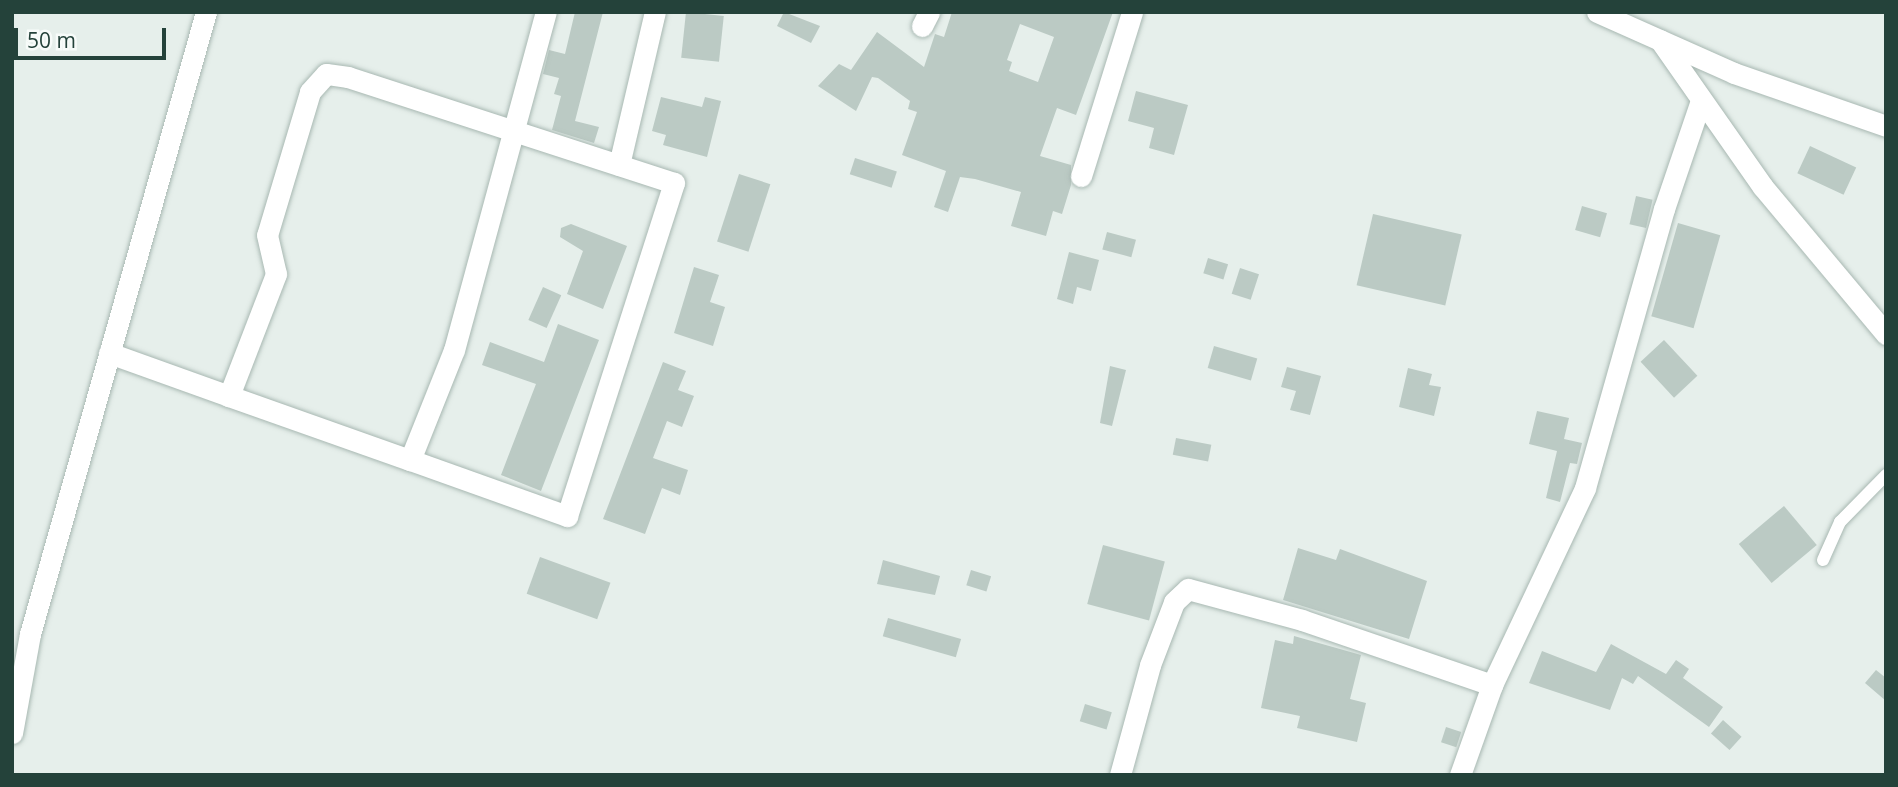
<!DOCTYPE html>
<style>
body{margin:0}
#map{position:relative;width:1898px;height:787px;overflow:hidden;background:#e6efeb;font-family:"Open Sans",sans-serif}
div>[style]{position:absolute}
.building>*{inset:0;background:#bbcac4;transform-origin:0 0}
.roads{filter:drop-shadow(0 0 2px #a8b8b2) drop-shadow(0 0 2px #a8b8b2)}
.lane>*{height:12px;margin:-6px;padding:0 6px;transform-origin:6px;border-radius:6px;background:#fff}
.street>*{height:21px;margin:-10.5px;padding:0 10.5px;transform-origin:10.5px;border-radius:10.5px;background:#fff}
.secondary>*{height:21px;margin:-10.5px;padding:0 10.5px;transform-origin:10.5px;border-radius:10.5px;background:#fff}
span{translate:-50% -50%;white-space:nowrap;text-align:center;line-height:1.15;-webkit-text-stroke:5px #f7fbf9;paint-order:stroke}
.frame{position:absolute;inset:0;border:14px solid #24423a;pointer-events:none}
.scale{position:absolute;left:14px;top:28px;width:152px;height:32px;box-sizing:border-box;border:4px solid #24423a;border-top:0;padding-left:9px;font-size:21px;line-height:24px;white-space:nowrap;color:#24423a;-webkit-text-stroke:5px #f7fbf9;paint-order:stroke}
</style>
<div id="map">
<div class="building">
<div style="clip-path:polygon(575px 12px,603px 12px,575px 121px,599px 127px,594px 143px,552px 130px,561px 96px,554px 94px,559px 78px,543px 74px,549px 50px,565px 54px)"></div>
<div style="left:686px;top:12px;width:38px;height:46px;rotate:6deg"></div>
<div style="clip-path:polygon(784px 12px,820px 26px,811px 43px,777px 26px)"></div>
<div style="clip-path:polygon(evenodd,952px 12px,1113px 12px,1076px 115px,1057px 108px,1040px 156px,1071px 165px,1071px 185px,1062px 214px,1053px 211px,1046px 236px,1011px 226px,1021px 192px,975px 179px,960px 177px,948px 212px,934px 207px,946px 171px,902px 155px,917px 112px,908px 109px,910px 101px,878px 78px,872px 77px,856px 111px,818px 86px,839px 64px,851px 70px,877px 32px,924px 67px,935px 34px,944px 37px,952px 12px,1020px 24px,1054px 37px,1038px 82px,1009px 71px,1012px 62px,1007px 60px,1020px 24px)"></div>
<div style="clip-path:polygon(1136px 91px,1188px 105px,1174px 155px,1149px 148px,1154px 128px,1128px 121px)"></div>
<div style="clip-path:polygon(661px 97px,702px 107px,705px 97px,721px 101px,707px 157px,663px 145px,666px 135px,652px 131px)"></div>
<div style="left:1810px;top:146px;width:51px;height:30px;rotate:25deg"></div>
<div style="left:855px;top:158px;width:44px;height:17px;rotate:18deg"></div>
<div style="left:739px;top:174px;width:33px;height:71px;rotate:18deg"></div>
<div style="left:1636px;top:196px;width:17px;height:29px;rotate:13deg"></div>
<div style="left:1582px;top:206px;width:26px;height:25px;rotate:16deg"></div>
<div style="left:1373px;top:214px;width:91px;height:73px;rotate:13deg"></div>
<div style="left:1678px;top:223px;width:44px;height:97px;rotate:16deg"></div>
<div style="clip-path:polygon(571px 224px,627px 246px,603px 309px,567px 294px,583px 251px,560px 237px,561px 228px)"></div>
<div style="left:1107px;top:232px;width:30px;height:18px;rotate:15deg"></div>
<div style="clip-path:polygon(1069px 252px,1099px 260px,1091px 291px,1077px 287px,1073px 304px,1057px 299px)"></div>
<div style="left:1208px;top:258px;width:21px;height:16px;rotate:17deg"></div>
<div style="clip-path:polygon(694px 267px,719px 275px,710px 302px,725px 307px,713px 346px,674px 333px)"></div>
<div style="left:1240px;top:268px;width:20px;height:27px;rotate:18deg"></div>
<div style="left:543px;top:287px;width:20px;height:36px;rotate:24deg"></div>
<div style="clip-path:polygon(558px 324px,599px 340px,541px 491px,501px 475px,536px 384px,482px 365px,490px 342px,544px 362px)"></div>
<div style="left:1664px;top:340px;width:49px;height:32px;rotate:47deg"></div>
<div style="left:1214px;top:346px;width:45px;height:23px;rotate:16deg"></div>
<div style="clip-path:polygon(663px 362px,686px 371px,678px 390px,694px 396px,682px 427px,667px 421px,653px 458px,688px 470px,680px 495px,662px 488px,645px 534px,603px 519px)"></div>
<div style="clip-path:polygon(1110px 366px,1126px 370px,1112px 426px,1100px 423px)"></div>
<div style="clip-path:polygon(1287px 367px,1321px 376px,1310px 415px,1290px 410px,1296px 391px,1281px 387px)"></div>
<div style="clip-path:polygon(1408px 368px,1432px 374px,1429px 385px,1441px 387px,1434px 416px,1399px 407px)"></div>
<div style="clip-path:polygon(1537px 411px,1569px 418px,1564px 439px,1582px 443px,1577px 464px,1570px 463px,1560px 502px,1546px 498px,1557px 451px,1529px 444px)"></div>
<div style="left:1176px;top:438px;width:36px;height:17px;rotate:11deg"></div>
<div style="left:1784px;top:506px;width:51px;height:59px;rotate:50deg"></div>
<div style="left:1103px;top:545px;width:64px;height:61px;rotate:15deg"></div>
<div style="clip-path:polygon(1298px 548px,1336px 560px,1340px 549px,1427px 581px,1409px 639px,1283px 600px)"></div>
<div style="left:540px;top:557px;width:75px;height:39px;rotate:20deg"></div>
<div style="clip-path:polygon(883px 560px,940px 576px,935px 595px,877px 584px)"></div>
<div style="left:971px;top:570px;width:21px;height:16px;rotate:17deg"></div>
<div style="left:888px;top:618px;width:76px;height:19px;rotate:16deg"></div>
<div style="clip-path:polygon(1294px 636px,1361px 655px,1350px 699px,1366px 703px,1357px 742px,1297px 728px,1300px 716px,1261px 708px,1275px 640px,1293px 644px)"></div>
<div style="clip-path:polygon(1611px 644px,1666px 674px,1676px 660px,1689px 669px,1683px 678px,1723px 707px,1709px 727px,1638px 676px,1633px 684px,1622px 678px,1610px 710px,1529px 683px,1542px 651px,1596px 672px)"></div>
<div style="clip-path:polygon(1876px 670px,1886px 678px,1886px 701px,1865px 683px)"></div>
<div style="left:1085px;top:704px;width:28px;height:18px;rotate:17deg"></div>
<div style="left:1723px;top:720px;width:25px;height:18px;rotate:42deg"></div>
<div style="left:1446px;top:727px;width:16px;height:16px;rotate:18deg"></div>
</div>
<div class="roads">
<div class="lane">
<div style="left:1823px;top:560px;width:42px;rotate:-65.9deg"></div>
<div style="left:1840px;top:522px;width:66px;rotate:-45.6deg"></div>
</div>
<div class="street">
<div style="left:922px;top:26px;width:16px;rotate:-63deg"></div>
<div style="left:1660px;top:40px;width:179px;rotate:55deg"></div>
<div style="left:1763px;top:187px;width:192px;rotate:50.1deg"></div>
<div style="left:619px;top:165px;width:157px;rotate:-76.8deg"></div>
<div style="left:1081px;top:176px;width:172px;rotate:-72.7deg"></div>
<div style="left:109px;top:353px;width:127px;rotate:19.7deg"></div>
<div style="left:229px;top:396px;width:192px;rotate:19.5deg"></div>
<div style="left:410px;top:460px;width:167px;rotate:19.6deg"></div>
<div style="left:567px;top:516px;width:350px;rotate:-72.2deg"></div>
<div style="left:674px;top:183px;width:343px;rotate:-162deg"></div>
<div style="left:348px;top:77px;width:22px;rotate:-172deg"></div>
<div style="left:326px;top:74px;width:24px;rotate:132deg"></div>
<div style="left:310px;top:92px;width:149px;rotate:106.7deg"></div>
<div style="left:267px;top:235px;width:40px;rotate:77deg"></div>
<div style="left:276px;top:274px;width:131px;rotate:111.1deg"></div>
<div style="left:410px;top:460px;width:118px;rotate:-68.2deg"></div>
<div style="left:454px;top:350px;width:350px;rotate:-74.8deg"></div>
<div style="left:1120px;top:775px;width:114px;rotate:-74.7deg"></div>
<div style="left:1150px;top:665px;width:67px;rotate:-69.1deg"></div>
<div style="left:1174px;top:602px;width:19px;rotate:-43deg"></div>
<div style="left:1188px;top:589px;width:118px;rotate:15.2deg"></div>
<div style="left:1302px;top:620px;width:201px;rotate:18.9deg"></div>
<div style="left:1460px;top:775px;width:96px;rotate:-70.4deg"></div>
<div style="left:1492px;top:685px;width:218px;rotate:-64.7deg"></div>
<div style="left:1585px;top:488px;width:290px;rotate:-74.2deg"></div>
<div style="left:1664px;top:209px;width:112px;rotate:-71.2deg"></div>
</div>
<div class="secondary">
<div style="left:1597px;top:12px;width:150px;rotate:24deg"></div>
<div style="left:1734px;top:73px;width:161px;rotate:19.2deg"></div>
<div style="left:12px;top:733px;width:101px;rotate:-79.7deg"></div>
<div style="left:30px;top:634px;width:646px;rotate:-74.2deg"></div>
</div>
</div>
<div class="frame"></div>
<div class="scale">50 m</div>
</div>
